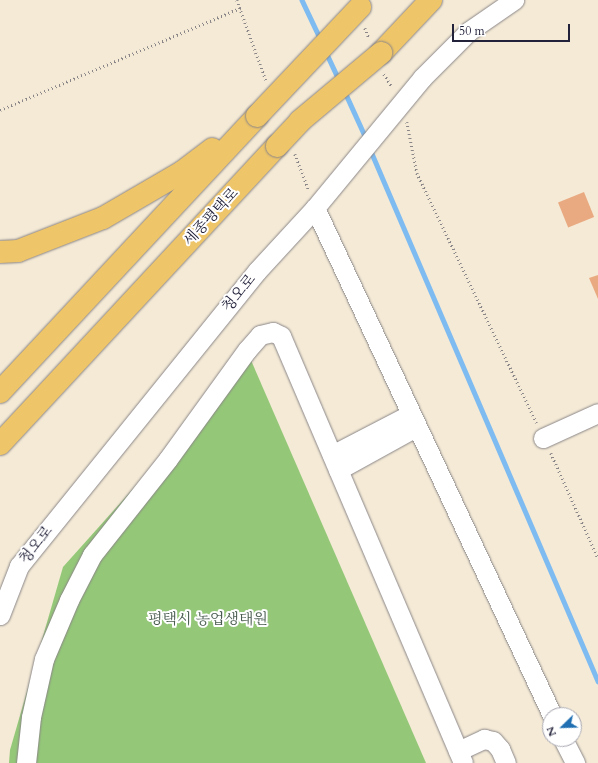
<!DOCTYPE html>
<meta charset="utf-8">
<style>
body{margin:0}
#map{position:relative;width:598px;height:763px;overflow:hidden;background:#f4ead6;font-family:Cardo,"Noto Serif KR",serif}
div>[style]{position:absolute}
.green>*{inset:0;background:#94c878}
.stream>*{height:4.5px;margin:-2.25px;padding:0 2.25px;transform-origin:2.25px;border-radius:2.25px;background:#7ebbf1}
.building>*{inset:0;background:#eaaa81;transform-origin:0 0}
.path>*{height:2.5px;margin-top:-1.25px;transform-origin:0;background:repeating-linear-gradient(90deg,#8b8688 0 1px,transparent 0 4px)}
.roads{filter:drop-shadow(0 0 1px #8b8688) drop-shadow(0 0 1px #8b8688)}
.minor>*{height:19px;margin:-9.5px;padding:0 9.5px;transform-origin:9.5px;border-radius:9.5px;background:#fff}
.highway>*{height:22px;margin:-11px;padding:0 11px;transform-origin:11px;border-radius:11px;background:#eec569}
.bridges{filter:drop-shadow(0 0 1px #8b8688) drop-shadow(0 0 1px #8b8688)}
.highway-bridge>*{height:22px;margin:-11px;padding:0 11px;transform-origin:11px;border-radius:11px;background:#eec569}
span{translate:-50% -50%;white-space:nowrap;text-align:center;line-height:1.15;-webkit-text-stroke:4px #fff;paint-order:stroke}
.street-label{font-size:15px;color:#22223b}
.park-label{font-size:15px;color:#4a5c50}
.north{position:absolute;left:542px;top:707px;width:40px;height:40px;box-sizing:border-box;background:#fff;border:1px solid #a7a7b1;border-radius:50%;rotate:247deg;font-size:11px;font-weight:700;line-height:16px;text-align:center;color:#22223b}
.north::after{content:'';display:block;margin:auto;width:14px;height:18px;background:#1f6fb2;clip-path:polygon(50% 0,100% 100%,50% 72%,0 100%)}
.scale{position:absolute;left:452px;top:24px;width:118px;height:18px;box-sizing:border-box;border:2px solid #22223b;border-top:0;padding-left:5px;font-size:12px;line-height:14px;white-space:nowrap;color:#22223b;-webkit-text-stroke:3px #fff;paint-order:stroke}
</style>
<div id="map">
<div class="green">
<div style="clip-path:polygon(250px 358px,426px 763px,9px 763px,10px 750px,63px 567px)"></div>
</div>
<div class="stream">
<div style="left:302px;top:0;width:44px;rotate:64.6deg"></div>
<div style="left:326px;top:52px;width:31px;rotate:65deg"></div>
<div style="left:345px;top:92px;width:51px;rotate:65.5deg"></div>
<div style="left:370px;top:149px;width:579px;rotate:66.8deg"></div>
</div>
<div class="building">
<div style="left:584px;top:192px;width:27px;height:28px;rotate:68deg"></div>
<div style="clip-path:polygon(598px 275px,598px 299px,589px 278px)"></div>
</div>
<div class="path">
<div style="left:237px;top:0;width:85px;rotate:70.1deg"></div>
<div style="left:365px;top:28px;width:11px;rotate:68deg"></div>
<div style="left:384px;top:74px;width:15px;rotate:58deg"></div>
<div style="left:0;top:110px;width:261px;rotate:-23deg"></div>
<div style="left:407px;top:122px;width:52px;rotate:78.9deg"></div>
<div style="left:417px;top:173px;width:277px;rotate:64.4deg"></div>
<div style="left:295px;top:154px;width:39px;rotate:69deg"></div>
<div style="left:551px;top:453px;width:115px;rotate:65.9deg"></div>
</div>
<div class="roads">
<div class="minor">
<div style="left:315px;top:208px;width:560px;rotate:64.95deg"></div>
<div style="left:543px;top:438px;width:60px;rotate:-24.4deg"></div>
<div style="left:332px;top:455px;width:89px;rotate:-27.4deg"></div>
<div style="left:338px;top:470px;width:89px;rotate:-28.9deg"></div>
<div style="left:0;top:615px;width:53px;rotate:-68.8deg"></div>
<div style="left:19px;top:566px;width:379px;rotate:-51.1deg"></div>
<div style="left:257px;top:271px;width:86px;rotate:-47.4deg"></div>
<div style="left:315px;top:208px;width:168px;rotate:-50.5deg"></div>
<div style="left:422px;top:78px;width:66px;rotate:-45deg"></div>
<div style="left:469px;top:31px;width:55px;rotate:-34.6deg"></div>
<div style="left:563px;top:739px;width:27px;rotate:63deg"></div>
<div style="left:458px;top:751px;width:29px;rotate:-25deg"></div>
<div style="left:484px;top:739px;width:9px;rotate:13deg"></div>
<div style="left:493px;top:741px;width:11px;rotate:49deg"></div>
<div style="left:500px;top:749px;width:15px;rotate:67deg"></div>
<div style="left:26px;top:763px;width:46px;rotate:-83.8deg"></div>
<div style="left:31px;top:717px;width:59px;rotate:-77.4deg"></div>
<div style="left:44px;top:659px;width:64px;rotate:-67deg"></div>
<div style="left:69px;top:600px;width:51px;rotate:-62.9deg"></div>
<div style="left:92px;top:555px;width:122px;rotate:-51.6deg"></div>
<div style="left:168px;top:459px;width:135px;rotate:-54.1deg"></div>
<div style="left:247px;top:350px;width:20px;rotate:-49deg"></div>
<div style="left:260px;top:335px;width:13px;rotate:-13deg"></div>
<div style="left:273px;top:332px;width:9px;rotate:27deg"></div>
<div style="left:281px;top:336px;width:464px;rotate:66.9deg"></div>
</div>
<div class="highway">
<div style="left:381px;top:53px;width:73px;rotate:-46.7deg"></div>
<div style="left:0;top:252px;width:18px;rotate:-3deg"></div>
<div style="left:18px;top:251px;width:91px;rotate:-21.2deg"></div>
<div style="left:103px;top:218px;width:91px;rotate:-30.2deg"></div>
<div style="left:182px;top:172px;width:38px;rotate:-37deg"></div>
<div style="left:0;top:392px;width:377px;rotate:-47deg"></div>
<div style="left:0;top:444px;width:407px;rotate:-47.1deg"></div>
</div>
</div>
<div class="bridges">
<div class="highway-bridge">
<div style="left:257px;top:116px;width:150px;rotate:-46.6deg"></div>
<div style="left:277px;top:146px;width:34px;rotate:-47deg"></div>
<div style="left:300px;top:121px;width:106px;rotate:-40deg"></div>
</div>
</div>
<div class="street-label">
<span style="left:211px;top:217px;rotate:-47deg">세종평택로</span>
<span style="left:239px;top:293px;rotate:-51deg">청오로</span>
<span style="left:36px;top:545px;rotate:-52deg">청오로</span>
</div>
<div class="park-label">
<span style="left:208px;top:620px">평택시 농업생태원</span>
</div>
<div class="north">N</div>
<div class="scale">50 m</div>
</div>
